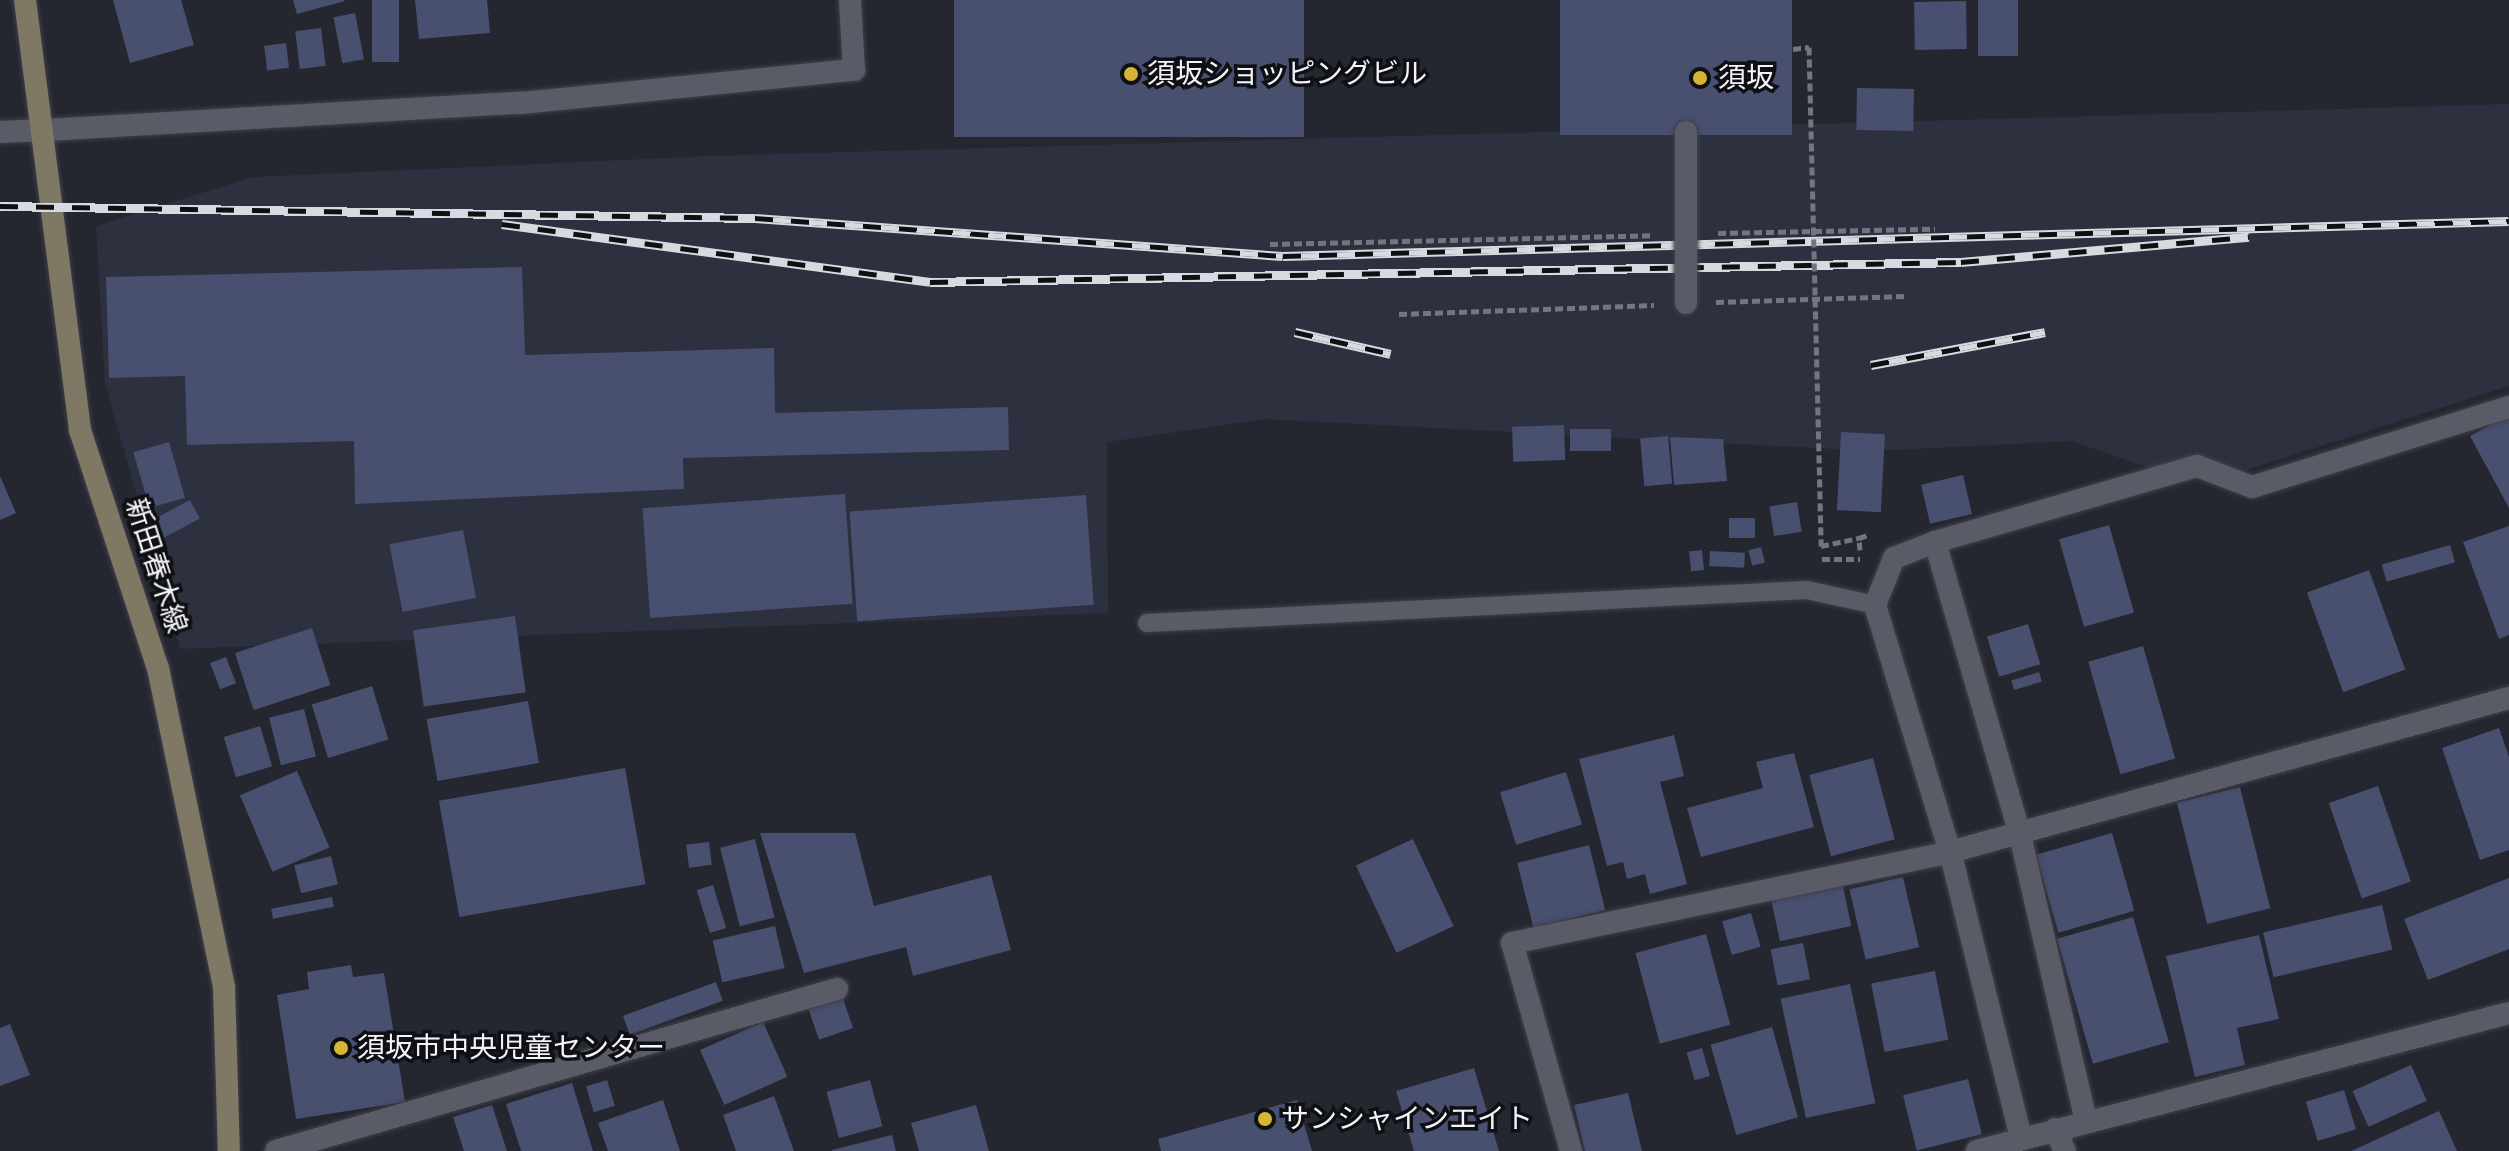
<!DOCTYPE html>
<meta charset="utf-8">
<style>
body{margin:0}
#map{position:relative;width:2509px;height:1151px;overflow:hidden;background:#242630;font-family:Rubik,"Noto Sans JP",sans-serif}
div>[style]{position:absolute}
.built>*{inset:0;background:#2d303f}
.building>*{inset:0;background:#484f6f;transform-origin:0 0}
.path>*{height:5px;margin-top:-2.5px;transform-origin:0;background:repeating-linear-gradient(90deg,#74767f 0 8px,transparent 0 12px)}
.roads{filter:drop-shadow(0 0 2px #404149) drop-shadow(0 0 2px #404149)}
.service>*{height:18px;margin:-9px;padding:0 9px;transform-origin:9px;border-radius:9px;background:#595b66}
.minor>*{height:22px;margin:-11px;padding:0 11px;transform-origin:11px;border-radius:11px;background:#595b66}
.tertiary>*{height:22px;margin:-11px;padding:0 11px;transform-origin:11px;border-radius:11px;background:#595b66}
.secondary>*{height:22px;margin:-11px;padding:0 11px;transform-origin:11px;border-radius:11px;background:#7e7865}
.rail>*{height:9px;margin-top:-4.5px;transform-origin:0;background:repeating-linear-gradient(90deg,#0f1014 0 18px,#d9dae1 0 36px);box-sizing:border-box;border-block:2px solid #d9dae1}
.path-bridge>*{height:5px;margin-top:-2.5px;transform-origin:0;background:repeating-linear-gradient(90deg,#74767f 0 8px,transparent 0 12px)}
.bridges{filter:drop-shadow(0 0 2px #404149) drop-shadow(0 0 2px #404149)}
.pedestrian-bridge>*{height:22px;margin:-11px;padding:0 11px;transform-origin:11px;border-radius:11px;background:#595b66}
.dots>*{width:22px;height:22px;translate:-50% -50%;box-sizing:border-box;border:4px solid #0f1014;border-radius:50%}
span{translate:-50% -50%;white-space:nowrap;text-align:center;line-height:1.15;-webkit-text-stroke:7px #0f1014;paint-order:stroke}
.poi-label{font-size:28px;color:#f3f4fb}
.left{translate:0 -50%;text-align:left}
.street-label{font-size:28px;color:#f3f4fb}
</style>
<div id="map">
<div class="built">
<div style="clip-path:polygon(2509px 104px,2509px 386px,2218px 479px,2163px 473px,2072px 441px,1871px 451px,1266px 419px,1107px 442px,1108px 613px,180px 649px,105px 383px,96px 226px,253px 177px,709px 156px)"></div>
</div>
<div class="building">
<div style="clip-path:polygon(113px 0,181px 0,194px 45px,130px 63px)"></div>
<div style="clip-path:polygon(293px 0,344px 0,345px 1px,297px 14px)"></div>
<div style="left:372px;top:0;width:27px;height:62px"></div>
<div style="clip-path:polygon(415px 0,487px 0,490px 33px,419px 39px)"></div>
<div style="left:954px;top:0;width:350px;height:137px"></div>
<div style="left:1560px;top:0;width:232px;height:135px"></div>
<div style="left:1978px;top:0;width:40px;height:56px"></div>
<div style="left:1966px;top:1px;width:48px;height:52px;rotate:89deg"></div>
<div style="left:355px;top:13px;width:47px;height:22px;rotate:79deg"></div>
<div style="left:321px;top:28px;width:38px;height:26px;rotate:83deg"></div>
<div style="left:286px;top:43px;width:25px;height:22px;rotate:83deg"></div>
<div style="left:1857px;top:88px;width:57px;height:42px;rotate:1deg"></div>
<div style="clip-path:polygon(522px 267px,525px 355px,774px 348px,775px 413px,1008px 407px,1009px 450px,683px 458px,684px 489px,355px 504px,354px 441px,187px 445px,185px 376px,109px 378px,106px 277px)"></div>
<div style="clip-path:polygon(2509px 415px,2509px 508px,2470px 436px)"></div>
<div style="left:1564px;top:425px;width:35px;height:52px;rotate:88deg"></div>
<div style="left:1570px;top:429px;width:41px;height:22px"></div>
<div style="left:1841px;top:432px;width:44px;height:78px;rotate:3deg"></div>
<div style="left:1668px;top:436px;width:48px;height:28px;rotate:85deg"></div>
<div style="clip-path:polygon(1670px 437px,1723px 439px,1727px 481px,1674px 485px)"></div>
<div style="left:169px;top:442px;width:58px;height:37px;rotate:74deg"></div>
<div style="left:1963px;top:475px;width:40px;height:43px;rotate:77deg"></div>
<div style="clip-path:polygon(0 476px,16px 513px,0 520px)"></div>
<div style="left:845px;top:494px;width:110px;height:203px;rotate:86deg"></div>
<div style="left:1086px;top:495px;width:110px;height:237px;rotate:86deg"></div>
<div style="left:190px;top:500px;width:21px;height:43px;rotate:62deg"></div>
<div style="left:1797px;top:502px;width:30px;height:28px;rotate:81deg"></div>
<div style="left:1755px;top:518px;width:20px;height:26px;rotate:90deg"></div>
<div style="left:2109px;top:525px;width:91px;height:52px;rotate:74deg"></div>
<div style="clip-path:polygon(2509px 526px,2509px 635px,2499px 639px,2463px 542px)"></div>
<div style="left:463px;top:530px;width:69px;height:75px;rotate:79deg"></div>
<div style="left:2450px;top:545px;width:18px;height:71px;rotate:74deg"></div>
<div style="left:1761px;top:547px;width:16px;height:13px;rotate:76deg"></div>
<div style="left:1702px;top:550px;width:20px;height:13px;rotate:84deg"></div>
<div style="left:1710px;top:551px;width:35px;height:15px;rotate:3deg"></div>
<div style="left:2369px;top:570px;width:106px;height:66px;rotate:70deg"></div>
<div style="left:515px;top:616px;width:77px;height:103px;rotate:82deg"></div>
<div style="left:2028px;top:624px;width:42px;height:43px;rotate:73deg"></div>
<div style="left:312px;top:628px;width:60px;height:81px;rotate:72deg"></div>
<div style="left:2143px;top:646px;width:117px;height:57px;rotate:74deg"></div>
<div style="left:226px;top:657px;width:28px;height:17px;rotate:69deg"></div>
<div style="left:2039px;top:672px;width:10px;height:29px;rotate:73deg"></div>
<div style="left:372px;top:686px;width:56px;height:63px;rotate:73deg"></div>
<div style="left:528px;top:701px;width:63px;height:103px;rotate:80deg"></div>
<div style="left:304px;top:709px;width:49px;height:36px;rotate:76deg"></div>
<div style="left:260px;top:726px;width:42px;height:38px;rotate:73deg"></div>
<div style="clip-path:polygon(2499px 728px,2509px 757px,2509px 850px,2480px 860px,2442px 748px)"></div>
<div style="clip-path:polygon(1674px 735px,1684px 776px,1660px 782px,1687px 884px,1650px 894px,1645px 874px,1627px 879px,1623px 862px,1607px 866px,1579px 759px)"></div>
<div style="clip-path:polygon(1794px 753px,1814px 827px,1701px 857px,1687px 808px,1763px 788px,1756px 762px)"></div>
<div style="left:1873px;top:758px;width:84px;height:66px;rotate:75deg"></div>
<div style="left:625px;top:768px;width:118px;height:189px;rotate:80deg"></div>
<div style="left:297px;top:771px;width:83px;height:62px;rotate:67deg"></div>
<div style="left:1566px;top:772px;width:55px;height:69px;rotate:73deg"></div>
<div style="left:2378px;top:786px;width:101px;height:52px;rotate:71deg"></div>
<div style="left:2240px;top:787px;width:125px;height:65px;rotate:76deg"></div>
<div style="clip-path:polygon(760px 833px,855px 833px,874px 906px,991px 875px,1011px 950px,913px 976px,906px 947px,804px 973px)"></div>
<div style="left:2112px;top:833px;width:81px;height:79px;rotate:74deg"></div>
<div style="left:755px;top:839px;width:81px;height:36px;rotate:76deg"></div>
<div style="left:1413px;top:839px;width:96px;height:63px;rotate:65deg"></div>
<div style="left:709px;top:842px;width:23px;height:23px;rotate:83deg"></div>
<div style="left:1589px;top:845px;width:67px;height:74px;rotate:76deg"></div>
<div style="left:331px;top:856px;width:29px;height:38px;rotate:76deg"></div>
<div style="left:1903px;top:877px;width:72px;height:55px;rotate:77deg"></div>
<div style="clip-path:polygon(2509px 878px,2509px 949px,2428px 980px,2404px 919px)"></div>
<div style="left:1842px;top:882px;width:45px;height:73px;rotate:78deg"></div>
<div style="left:713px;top:885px;width:45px;height:17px;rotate:73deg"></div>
<div style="left:332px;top:897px;width:10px;height:62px;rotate:79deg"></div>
<div style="left:2382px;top:905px;width:46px;height:122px;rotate:77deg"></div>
<div style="left:1751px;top:913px;width:35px;height:30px;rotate:74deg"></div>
<div style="left:2133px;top:917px;width:130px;height:79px;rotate:74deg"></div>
<div style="left:775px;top:926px;width:43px;height:64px;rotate:77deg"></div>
<div style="left:1706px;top:934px;width:94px;height:73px;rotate:75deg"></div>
<div style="clip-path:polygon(2259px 935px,2279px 1019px,2237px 1028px,2245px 1065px,2195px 1077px,2166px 956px)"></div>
<div style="left:1803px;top:943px;width:37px;height:33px;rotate:79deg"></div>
<div style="clip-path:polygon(351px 965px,353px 977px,384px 973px,405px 1102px,296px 1119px,277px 995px,309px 989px,307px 972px)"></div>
<div style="left:1935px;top:971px;width:70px;height:65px;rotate:79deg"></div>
<div style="left:716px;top:982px;width:20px;height:99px;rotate:70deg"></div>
<div style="left:1850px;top:984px;width:122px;height:71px;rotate:78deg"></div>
<div style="left:841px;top:993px;width:37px;height:36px;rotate:71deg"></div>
<div style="left:763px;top:1022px;width:60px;height:69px;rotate:66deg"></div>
<div style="clip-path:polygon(10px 1024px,30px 1075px,0 1086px,0 1028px)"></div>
<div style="left:1772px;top:1027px;width:94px;height:64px;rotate:74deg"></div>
<div style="left:1702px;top:1048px;width:29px;height:16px;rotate:74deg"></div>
<div style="left:2411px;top:1065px;width:39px;height:64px;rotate:66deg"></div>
<div style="clip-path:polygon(1474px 1068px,1499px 1151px,1414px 1151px,1396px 1091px)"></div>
<div style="left:1968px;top:1079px;width:57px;height:67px;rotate:76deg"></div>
<div style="left:607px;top:1080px;width:27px;height:22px;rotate:73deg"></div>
<div style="left:870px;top:1080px;width:48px;height:45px;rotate:75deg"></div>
<div style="clip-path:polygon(572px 1083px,593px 1151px,521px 1151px,506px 1104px)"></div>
<div style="left:2344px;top:1090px;width:41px;height:40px;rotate:73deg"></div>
<div style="clip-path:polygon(1628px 1093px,1642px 1151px,1585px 1151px,1574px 1105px)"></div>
<div style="clip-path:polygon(774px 1096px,794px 1151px,736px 1151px,723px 1115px)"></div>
<div style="clip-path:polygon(663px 1100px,680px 1151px,608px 1151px,598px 1123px)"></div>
<div style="clip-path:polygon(1297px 1100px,1312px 1151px,1161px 1151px,1158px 1139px)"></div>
<div style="clip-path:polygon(492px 1105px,507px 1151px,464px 1151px,453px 1117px)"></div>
<div style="clip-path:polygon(976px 1105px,989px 1151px,919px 1151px,911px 1123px)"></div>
<div style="clip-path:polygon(2439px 1111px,2457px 1151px,2351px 1151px)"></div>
<div style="clip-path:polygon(892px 1135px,896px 1151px,832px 1151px,832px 1150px)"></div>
</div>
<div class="path">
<div style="left:1718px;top:233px;width:217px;rotate:-1.1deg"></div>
<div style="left:1270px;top:244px;width:383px;rotate:-1.3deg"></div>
<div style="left:1716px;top:302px;width:190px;rotate:-1.8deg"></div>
<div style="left:1399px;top:314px;width:255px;rotate:-2deg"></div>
<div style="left:1860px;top:550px;width:12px;rotate:-95deg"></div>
<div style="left:1859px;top:538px;width:9px;rotate:-18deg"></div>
<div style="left:1822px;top:559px;width:38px"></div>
</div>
<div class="roads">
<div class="service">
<div style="left:1147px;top:623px;width:661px;rotate:-2.86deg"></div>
<div style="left:1807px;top:590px;width:70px;rotate:12.4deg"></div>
</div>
<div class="minor">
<div style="left:46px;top:130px;width:476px;rotate:-3.3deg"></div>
<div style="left:521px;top:103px;width:335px;rotate:-5.7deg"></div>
<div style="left:854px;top:70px;width:70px;rotate:-93.3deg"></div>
<div style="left:1935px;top:542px;width:273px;rotate:-16.2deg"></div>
<div style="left:2197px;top:466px;width:59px;rotate:20.9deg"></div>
<div style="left:2252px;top:487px;width:269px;rotate:-17.3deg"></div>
<div style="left:2055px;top:1129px;width:24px;rotate:66deg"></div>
<div style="left:2021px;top:1138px;width:295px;rotate:-103.9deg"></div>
<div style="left:1950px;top:852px;width:258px;rotate:-106.9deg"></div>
<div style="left:1875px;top:605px;width:51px;rotate:-68deg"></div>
<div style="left:1894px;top:558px;width:44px;rotate:-21.3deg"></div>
<div style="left:1935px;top:542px;width:305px;rotate:73.8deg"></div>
<div style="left:2020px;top:835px;width:294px;rotate:77deg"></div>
<div style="left:276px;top:1151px;width:584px;rotate:-16.11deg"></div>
<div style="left:1571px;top:1151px;width:216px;rotate:-105.8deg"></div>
<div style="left:1512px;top:943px;width:447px;rotate:-11.7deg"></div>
<div style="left:1950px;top:852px;width:580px;rotate:-15.4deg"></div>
</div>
<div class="tertiary">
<div style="left:0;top:132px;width:46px;rotate:-2.5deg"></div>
<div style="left:1977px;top:1151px;width:550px;rotate:-14.54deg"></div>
</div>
<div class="secondary">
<div style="left:25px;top:0;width:434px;rotate:82.7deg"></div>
<div style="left:80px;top:430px;width:250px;rotate:71.9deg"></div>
<div style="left:158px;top:668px;width:326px;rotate:78.3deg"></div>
<div style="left:224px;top:987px;width:164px;rotate:88.3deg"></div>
</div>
</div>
<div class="rail">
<div style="left:0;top:206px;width:755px;rotate:0.91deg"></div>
<div style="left:755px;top:218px;width:529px;rotate:4.12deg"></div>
<div style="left:1283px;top:256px;width:1226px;rotate:-1.64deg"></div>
<div style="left:502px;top:224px;width:432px;rotate:7.7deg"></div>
<div style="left:930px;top:282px;width:1031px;rotate:-1.11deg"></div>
<div style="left:1961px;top:262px;width:289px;rotate:-5deg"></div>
<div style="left:1295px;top:332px;width:98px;rotate:12.9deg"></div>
<div style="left:1871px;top:365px;width:177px;rotate:-10.7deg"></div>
</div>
<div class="path-bridge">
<div style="left:1793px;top:49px;width:16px;rotate:-7deg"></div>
<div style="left:1809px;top:47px;width:499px;rotate:88.6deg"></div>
<div style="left:1821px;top:546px;width:39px;rotate:-12deg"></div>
</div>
<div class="bridges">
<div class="pedestrian-bridge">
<div style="left:1686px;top:303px;width:171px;rotate:-90deg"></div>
</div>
</div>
<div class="dots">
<div style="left:1131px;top:74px;background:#d7b534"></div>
<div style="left:1700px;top:78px;background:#d7b534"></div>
<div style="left:341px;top:1048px;background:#d7b534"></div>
<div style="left:1265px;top:1119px;background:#d7b534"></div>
</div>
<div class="poi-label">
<span class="left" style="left:1147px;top:74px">須坂ショッピングビル</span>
<span class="left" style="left:1718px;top:78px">須坂</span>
<span class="left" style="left:357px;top:1048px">須坂市中央児童センター</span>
<span class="left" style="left:1281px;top:1119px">サンシャインエイト</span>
</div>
<div class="street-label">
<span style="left:156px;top:566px;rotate:72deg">新田春木線</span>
</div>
</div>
